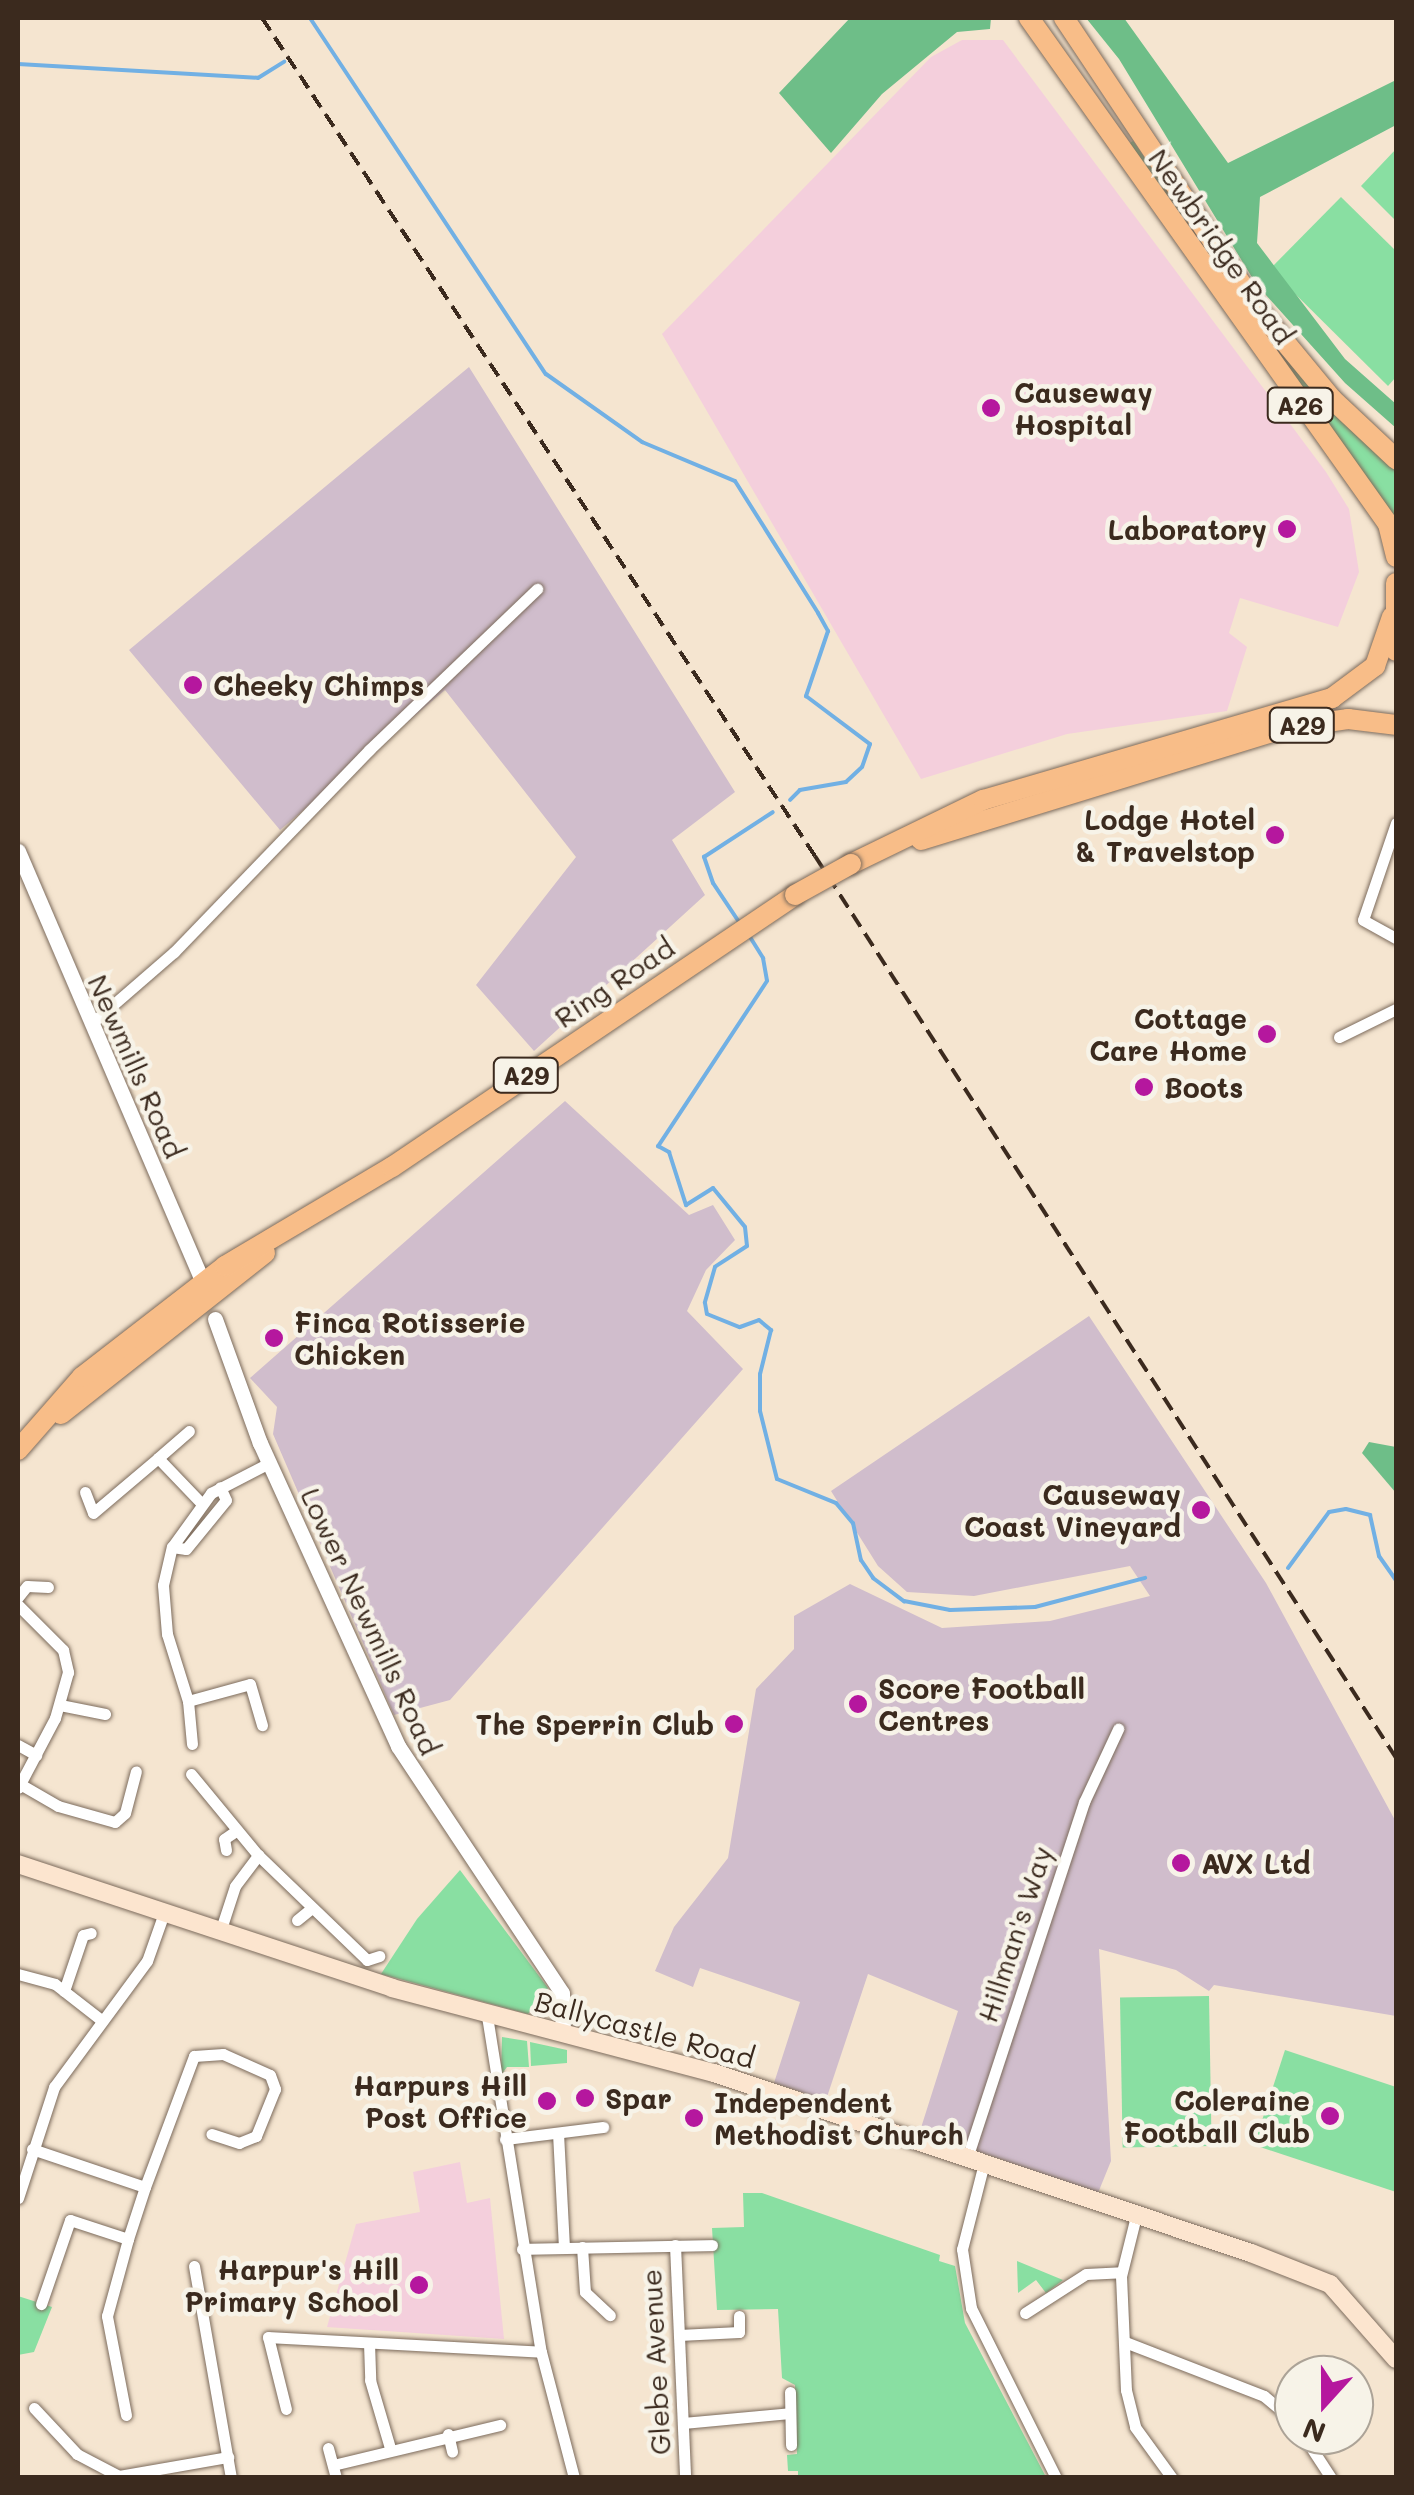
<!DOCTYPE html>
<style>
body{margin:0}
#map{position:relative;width:1414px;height:2495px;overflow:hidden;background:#f5e5d0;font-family:Mali,sans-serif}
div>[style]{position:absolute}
.built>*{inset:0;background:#f4cfdc}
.industrial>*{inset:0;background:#d0bdcc}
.green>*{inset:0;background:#89dfa2;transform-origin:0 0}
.forest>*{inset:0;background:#6ebe88}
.stream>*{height:4px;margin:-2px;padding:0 2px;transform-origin:2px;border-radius:2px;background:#71b0e4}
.roads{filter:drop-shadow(0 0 2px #7c6b5c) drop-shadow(0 0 2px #7c6b5c)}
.minor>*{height:11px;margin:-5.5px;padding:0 5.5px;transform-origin:5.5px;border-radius:5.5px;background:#fff}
.tertiary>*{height:15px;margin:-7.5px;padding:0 7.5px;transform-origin:7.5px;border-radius:7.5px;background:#fff}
.secondary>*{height:18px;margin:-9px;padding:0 9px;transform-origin:9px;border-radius:9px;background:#fce5cf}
.primary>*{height:20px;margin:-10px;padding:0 10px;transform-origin:10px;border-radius:10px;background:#f8bd88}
.trunk>*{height:20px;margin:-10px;padding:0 10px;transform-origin:10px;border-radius:10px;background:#f8bd88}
.rail>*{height:4px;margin-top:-2px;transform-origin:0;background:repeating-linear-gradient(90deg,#3b2a1e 0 15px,transparent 0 23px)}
.bridges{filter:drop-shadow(0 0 2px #7c6b5c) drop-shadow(0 0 2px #7c6b5c)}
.primary-bridge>*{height:20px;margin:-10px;padding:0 10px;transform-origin:10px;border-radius:10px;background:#f8bd88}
.dots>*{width:28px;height:28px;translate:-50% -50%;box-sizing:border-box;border:5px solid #f7f3e8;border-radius:50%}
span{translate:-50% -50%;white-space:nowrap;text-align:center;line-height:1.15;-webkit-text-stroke:9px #f7f3e8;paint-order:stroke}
.shield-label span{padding:2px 8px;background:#f7f3e8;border:2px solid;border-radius:8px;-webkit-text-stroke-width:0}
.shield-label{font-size:25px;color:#3b2a1e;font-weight:700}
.street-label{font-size:28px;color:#3b2a1e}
.poi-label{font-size:28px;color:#3b2a1e;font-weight:700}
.left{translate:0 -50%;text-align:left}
.right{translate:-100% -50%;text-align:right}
.frame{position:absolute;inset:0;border:20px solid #3b2a1e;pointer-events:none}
.north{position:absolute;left:1274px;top:2355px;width:100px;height:100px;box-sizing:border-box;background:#f7f3e8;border:2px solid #aca397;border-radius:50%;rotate:201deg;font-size:28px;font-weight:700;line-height:40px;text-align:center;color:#3b2a1e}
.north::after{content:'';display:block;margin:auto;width:35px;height:45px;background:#b5179e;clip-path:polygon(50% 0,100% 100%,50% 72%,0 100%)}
</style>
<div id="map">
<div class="built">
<div style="clip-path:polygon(962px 40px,1003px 40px,1326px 472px,1349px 509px,1359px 572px,1338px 627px,1240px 598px,1229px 633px,1247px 647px,1227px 711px,1067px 734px,921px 779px,662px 334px,931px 57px)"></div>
<div style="clip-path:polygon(460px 2162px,467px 2203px,490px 2198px,504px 2339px,327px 2327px,356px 2224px,420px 2212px,413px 2172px)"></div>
</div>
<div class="industrial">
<div style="clip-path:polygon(469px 367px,735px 792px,672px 840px,705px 895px,534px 1051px,476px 985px,576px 857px,445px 690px,280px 830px,129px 650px)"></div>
<div style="clip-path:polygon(565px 1101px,689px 1215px,713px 1205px,735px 1240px,706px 1270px,687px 1311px,743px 1369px,450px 1700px,394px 1715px,273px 1434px,277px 1407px,250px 1378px)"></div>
<div style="clip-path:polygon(1089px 1316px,1266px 1583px,1396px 1822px,1396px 2016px,1214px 1985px,1209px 1991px,1176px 1970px,1099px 1949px,1111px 2161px,1098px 2193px,920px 2131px,958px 2011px,868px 1974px,826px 2100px,774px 2083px,800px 2002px,700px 1968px,693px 1987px,655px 1971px,674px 1927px,728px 1858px,756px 1689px,794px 1649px,794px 1616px,850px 1584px,942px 1628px,1050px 1621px,1150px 1596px,1130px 1566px,974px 1596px,907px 1592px,878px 1566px,831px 1491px)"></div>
</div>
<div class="green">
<div style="clip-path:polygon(1133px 141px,1262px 329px,1396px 472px,1396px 525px,1127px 145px)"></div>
<div style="clip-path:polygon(1396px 149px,1396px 221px,1361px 186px)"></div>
<div style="clip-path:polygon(1341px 197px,1396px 251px,1396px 377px,1388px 386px,1270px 269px)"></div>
<div style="clip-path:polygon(460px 1870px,548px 1988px,528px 2014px,381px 1974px,417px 1919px)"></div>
<div style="left:1209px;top:1996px;width:150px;height:89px;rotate:89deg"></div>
<div style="clip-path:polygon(502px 2037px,527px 2041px,529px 2067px,507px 2067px,501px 2075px)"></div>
<div style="clip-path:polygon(530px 2042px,567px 2050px,567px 2063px,531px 2066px)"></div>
<div style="clip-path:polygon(1285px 2050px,1396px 2087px,1396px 2192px,1254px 2145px)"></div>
<div style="clip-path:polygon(743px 2193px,762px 2193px,940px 2255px,939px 2261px,955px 2266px,965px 2323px,1046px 2477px,798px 2478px,798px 2471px,788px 2471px,787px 2455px,797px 2454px,795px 2385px,782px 2378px,778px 2309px,717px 2310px,712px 2228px,744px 2227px)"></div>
<div style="clip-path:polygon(1017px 2261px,1063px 2280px,1046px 2293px,1036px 2280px,1018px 2293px)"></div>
<div style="clip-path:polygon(18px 2296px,52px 2307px,34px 2352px,18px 2355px)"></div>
</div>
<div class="forest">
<div style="clip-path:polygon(850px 18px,991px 18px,990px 29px,957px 32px,882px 94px,831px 153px,779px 93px)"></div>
<div style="clip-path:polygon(1086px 18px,1124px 18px,1228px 163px,1396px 80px,1396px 125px,1260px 197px,1257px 243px,1345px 359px,1396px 404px,1396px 428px,1345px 383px,1256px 284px,1119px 59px)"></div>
<div style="clip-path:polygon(1369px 1442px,1396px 1447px,1396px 1493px,1362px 1453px)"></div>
</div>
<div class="stream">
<div style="left:310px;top:18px;width:427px;rotate:56.5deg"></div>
<div style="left:546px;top:374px;width:118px;rotate:35.3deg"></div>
<div style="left:642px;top:442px;width:101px;rotate:22.8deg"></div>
<div style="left:735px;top:481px;width:156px;rotate:57.8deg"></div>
<div style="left:818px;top:613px;width:21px;rotate:61deg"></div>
<div style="left:828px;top:631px;width:69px;rotate:108.7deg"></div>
<div style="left:806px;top:696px;width:80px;rotate:36.9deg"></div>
<div style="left:870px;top:744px;width:24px;rotate:109deg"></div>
<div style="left:862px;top:767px;width:22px;rotate:137deg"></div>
<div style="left:846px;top:782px;width:47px;rotate:170.1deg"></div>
<div style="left:800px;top:790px;width:14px;rotate:135deg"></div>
<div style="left:18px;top:64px;width:240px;rotate:3.3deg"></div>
<div style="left:258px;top:78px;width:31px;rotate:-32deg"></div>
<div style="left:741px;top:925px;width:50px;rotate:-123.7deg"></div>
<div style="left:713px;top:883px;width:28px;rotate:-109deg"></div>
<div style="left:704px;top:857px;width:82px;rotate:-33.1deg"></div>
<div style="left:750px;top:937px;width:25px;rotate:58deg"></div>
<div style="left:763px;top:958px;width:23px;rotate:80deg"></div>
<div style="left:767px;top:981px;width:198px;rotate:123.4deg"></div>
<div style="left:658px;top:1146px;width:13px;rotate:29deg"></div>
<div style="left:669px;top:1152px;width:56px;rotate:72.2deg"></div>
<div style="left:686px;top:1205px;width:32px;rotate:-32deg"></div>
<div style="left:713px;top:1188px;width:50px;rotate:50.6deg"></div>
<div style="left:745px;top:1227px;width:19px;rotate:84deg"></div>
<div style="left:747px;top:1246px;width:38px;rotate:147deg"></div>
<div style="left:715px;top:1267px;width:37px;rotate:106deg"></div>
<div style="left:705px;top:1303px;width:11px;rotate:80deg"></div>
<div style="left:707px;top:1314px;width:35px;rotate:22deg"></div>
<div style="left:740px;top:1327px;width:20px;rotate:-20deg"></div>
<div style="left:759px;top:1320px;width:16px;rotate:40deg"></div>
<div style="left:771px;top:1330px;width:45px;rotate:104deg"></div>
<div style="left:760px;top:1374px;width:37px;rotate:90deg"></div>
<div style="left:760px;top:1411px;width:70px;rotate:76deg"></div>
<div style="left:777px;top:1479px;width:64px;rotate:22.1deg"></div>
<div style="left:836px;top:1503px;width:26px;rotate:50deg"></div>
<div style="left:853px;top:1523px;width:38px;rotate:78deg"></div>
<div style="left:861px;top:1560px;width:22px;rotate:56deg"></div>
<div style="left:873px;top:1578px;width:39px;rotate:37deg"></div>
<div style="left:904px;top:1601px;width:47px;rotate:11.1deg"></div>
<div style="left:950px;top:1610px;width:85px;rotate:-2deg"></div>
<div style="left:1035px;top:1607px;width:114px;rotate:-14.8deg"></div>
<div style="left:1288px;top:1568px;width:69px;rotate:-53.8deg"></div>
<div style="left:1329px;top:1512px;width:17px;rotate:-10deg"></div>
<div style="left:1346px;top:1509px;width:25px;rotate:14deg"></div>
<div style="left:1370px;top:1515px;width:42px;rotate:77.6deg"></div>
<div style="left:1379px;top:1556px;width:29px;rotate:55deg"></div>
</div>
<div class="roads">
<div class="minor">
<div style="left:1396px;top:823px;width:102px;rotate:108.8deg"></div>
<div style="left:1363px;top:920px;width:38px;rotate:29deg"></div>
<div style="left:92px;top:1023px;width:108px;rotate:-40.9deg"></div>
<div style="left:174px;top:952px;width:281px;rotate:-46deg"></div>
<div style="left:369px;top:750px;width:233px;rotate:-43.8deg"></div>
<div style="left:1339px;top:1037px;width:64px;rotate:-26.2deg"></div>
<div style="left:158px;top:1458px;width:41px;rotate:-41.1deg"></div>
<div style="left:85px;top:1492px;width:22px;rotate:69deg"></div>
<div style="left:93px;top:1513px;width:85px;rotate:-40.2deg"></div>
<div style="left:158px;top:1458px;width:62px;rotate:46.3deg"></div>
<div style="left:172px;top:1547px;width:14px;rotate:8deg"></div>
<div style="left:186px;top:1549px;width:63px;rotate:-50.8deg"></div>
<div style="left:226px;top:1500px;width:14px;rotate:-115deg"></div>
<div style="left:18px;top:1597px;width:14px;rotate:-51deg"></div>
<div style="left:27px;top:1586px;width:21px;rotate:3deg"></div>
<div style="left:18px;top:1605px;width:64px;rotate:45deg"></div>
<div style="left:63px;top:1650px;width:23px;rotate:77deg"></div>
<div style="left:68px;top:1672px;width:48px;rotate:105.8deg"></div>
<div style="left:55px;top:1718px;width:79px;rotate:117.9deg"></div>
<div style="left:188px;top:1701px;width:64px;rotate:-15.3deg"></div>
<div style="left:250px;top:1684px;width:43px;rotate:73.7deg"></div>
<div style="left:60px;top:1705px;width:46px;rotate:11.3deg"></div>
<div style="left:192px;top:1744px;width:43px;rotate:-95.3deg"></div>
<div style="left:188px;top:1701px;width:70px;rotate:-107.4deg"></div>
<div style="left:167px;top:1634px;width:49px;rotate:-94.7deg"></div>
<div style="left:163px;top:1585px;width:39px;rotate:-77deg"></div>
<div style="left:172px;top:1547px;width:67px;rotate:-54.2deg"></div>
<div style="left:211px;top:1493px;width:65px;rotate:-27.3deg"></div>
<div style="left:18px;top:1745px;width:21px;rotate:29deg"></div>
<div style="left:191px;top:1774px;width:105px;rotate:50.4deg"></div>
<div style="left:20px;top:1784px;width:44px;rotate:30.1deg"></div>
<div style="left:58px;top:1806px;width:59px;rotate:15.7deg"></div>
<div style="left:115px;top:1822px;width:13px;rotate:-42deg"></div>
<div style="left:125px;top:1813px;width:43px;rotate:-75.3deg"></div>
<div style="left:226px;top:1850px;width:11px;rotate:-100deg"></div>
<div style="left:224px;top:1839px;width:14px;rotate:-34deg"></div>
<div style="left:297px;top:1920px;width:19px;rotate:-39deg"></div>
<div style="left:220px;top:1932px;width:48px;rotate:-71.9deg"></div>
<div style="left:235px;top:1886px;width:39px;rotate:-53deg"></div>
<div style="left:258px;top:1855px;width:151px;rotate:43.9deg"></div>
<div style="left:367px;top:1960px;width:13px;rotate:-18deg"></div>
<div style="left:18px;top:1974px;width:38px;rotate:15deg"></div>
<div style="left:55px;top:1984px;width:58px;rotate:38deg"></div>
<div style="left:64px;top:1991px;width:59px;rotate:-71.3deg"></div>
<div style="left:83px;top:1935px;width:8px;rotate:-14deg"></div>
<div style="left:487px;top:2016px;width:340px;rotate:80.9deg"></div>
<div style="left:541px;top:2352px;width:130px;rotate:75.3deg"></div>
<div style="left:558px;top:2133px;width:115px;rotate:87deg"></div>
<div style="left:505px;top:2139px;width:99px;rotate:-7deg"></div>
<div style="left:32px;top:2149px;width:119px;rotate:18.6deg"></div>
<div style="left:145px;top:2187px;width:55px;rotate:108.1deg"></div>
<div style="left:128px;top:2239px;width:61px;rotate:-161.9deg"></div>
<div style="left:70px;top:2220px;width:89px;rotate:109deg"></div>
<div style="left:967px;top:2158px;width:375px;rotate:-71.8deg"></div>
<div style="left:1084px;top:1802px;width:81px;rotate:-65deg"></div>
<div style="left:984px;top:2163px;width:89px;rotate:104.3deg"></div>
<div style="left:962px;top:2249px;width:60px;rotate:81.3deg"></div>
<div style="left:971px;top:2308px;width:190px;rotate:63.4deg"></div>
<div style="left:145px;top:2187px;width:140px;rotate:-69.5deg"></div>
<div style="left:194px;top:2056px;width:29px;rotate:-4deg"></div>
<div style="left:223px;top:2054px;width:51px;rotate:24.1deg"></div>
<div style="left:270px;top:2075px;width:15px;rotate:70deg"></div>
<div style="left:275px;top:2089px;width:51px;rotate:112deg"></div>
<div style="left:256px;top:2136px;width:18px;rotate:158deg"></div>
<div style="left:239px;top:2143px;width:29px;rotate:-162deg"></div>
<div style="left:18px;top:2198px;width:117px;rotate:-72deg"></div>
<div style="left:54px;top:2087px;width:157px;rotate:-53.6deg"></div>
<div style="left:147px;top:1961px;width:51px;rotate:-70.5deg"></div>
<div style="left:1136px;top:2216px;width:62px;rotate:104deg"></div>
<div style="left:1121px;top:2276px;width:114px;rotate:87.5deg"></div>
<div style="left:1126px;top:2390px;width:38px;rotate:76deg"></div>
<div style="left:1135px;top:2427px;width:63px;rotate:54deg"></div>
<div style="left:675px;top:2245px;width:233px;rotate:87.5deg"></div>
<div style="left:582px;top:2247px;width:45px;rotate:86.2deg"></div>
<div style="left:585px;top:2292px;width:34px;rotate:43deg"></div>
<div style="left:522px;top:2249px;width:190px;rotate:-1.2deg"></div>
<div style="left:194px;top:2266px;width:215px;rotate:80.1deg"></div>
<div style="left:1025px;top:2313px;width:72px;rotate:-32.6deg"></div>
<div style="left:1086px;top:2274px;width:35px;rotate:-3deg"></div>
<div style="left:679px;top:2335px;width:60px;rotate:-2.9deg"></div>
<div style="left:739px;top:2332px;width:16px;rotate:-90deg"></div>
<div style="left:1125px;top:2342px;width:149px;rotate:21.2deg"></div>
<div style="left:1264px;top:2396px;width:39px;rotate:40deg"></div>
<div style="left:369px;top:2343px;width:37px;rotate:88deg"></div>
<div style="left:370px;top:2380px;width:71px;rotate:73.6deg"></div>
<div style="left:790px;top:2392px;width:53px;rotate:88.9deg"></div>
<div style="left:34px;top:2408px;width:63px;rotate:46.9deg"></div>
<div style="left:77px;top:2454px;width:47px;rotate:27.6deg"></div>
<div style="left:119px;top:2476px;width:111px;rotate:-9.9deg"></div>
<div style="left:286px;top:2409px;width:74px;rotate:-104deg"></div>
<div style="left:268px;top:2337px;width:273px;rotate:3.1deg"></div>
<div style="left:126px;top:2415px;width:101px;rotate:-100.9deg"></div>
<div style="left:107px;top:2316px;width:80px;rotate:-74.7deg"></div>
<div style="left:683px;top:2423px;width:107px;rotate:-5.3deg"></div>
<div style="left:448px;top:2434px;width:18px;rotate:77deg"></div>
<div style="left:1303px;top:2435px;width:51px;rotate:56.9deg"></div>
<div style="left:328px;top:2448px;width:31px;rotate:75deg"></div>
<div style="left:333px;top:2465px;width:172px;rotate:-13.5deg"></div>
</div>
<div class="tertiary">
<div style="left:18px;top:851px;width:480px;rotate:66.8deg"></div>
<div style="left:215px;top:1319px;width:132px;rotate:70.1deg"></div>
<div style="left:260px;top:1443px;width:333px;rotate:65.5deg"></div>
<div style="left:398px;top:1746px;width:296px;rotate:56.4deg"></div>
<div style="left:562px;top:1993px;width:40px;rotate:88.6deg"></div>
</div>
<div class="secondary">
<div style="left:18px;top:1864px;width:394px;rotate:18.3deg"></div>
<div style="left:392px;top:1988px;width:333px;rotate:14.8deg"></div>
<div style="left:714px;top:2073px;width:566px;rotate:18.53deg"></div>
<div style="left:1251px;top:2253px;width:85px;rotate:21.4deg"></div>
<div style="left:1330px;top:2284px;width:100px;rotate:48.7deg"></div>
</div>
<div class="primary">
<div style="left:921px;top:840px;width:382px;rotate:-17.1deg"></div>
<div style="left:1286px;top:728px;width:63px;rotate:-8.3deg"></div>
<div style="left:1348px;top:719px;width:48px;rotate:7.1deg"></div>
<div style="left:851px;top:864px;width:147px;rotate:-25.9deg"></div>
<div style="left:983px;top:800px;width:364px;rotate:-16.3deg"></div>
<div style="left:1332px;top:698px;width:54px;rotate:-36.7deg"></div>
<div style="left:1375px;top:666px;width:52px;rotate:-70.9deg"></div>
<div style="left:61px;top:1414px;width:260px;rotate:-38.3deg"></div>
<div style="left:18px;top:1450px;width:97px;rotate:-48.8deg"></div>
<div style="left:82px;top:1377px;width:181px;rotate:-37.8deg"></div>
<div style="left:225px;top:1266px;width:194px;rotate:-30.7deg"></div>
<div style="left:392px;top:1167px;width:486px;rotate:-34deg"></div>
</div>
<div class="trunk">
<div style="left:1029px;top:18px;width:620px;rotate:54.64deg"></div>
<div style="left:1388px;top:524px;width:34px;rotate:76deg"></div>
<div style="left:1064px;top:18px;width:355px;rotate:56.3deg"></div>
<div style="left:1261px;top:313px;width:112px;rotate:50.5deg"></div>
<div style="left:1332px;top:399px;width:88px;rotate:43.2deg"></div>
<div style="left:1396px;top:583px;width:68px;rotate:90deg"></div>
</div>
</div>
<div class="rail">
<div style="left:262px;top:18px;width:1004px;rotate:56.58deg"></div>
<div style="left:815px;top:856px;width:1073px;rotate:57.21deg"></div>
</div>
<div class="bridges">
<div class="primary-bridge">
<div style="left:795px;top:895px;width:64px;rotate:-29deg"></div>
</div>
</div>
<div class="dots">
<div style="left:991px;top:408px;background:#b5179e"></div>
<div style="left:1287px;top:529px;background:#b5179e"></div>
<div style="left:193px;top:685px;background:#b5179e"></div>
<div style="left:1275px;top:835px;background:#b5179e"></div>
<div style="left:1267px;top:1034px;background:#b5179e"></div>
<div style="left:1144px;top:1087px;background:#b5179e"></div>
<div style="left:274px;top:1338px;background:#b5179e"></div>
<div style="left:1201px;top:1510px;background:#b5179e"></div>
<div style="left:858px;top:1704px;background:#b5179e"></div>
<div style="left:734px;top:1724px;background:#b5179e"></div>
<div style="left:1181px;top:1863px;background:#b5179e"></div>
<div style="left:585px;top:2098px;background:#b5179e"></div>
<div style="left:547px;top:2101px;background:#b5179e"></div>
<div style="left:1330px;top:2116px;background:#b5179e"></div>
<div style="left:694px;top:2118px;background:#b5179e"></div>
<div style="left:419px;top:2285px;background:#b5179e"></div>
</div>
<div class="shield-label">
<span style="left:1300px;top:405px">A26</span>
<span style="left:1302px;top:725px">A29</span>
<span style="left:526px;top:1075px">A29</span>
</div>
<div class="street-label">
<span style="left:1222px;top:246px;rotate:55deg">Newbridge Road</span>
<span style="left:614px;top:982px;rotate:-34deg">Ring Road</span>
<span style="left:137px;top:1066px;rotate:66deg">Newmills Road</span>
<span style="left:371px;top:1621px;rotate:65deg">Lower Newmills Road</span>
<span style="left:1014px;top:1934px;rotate:-72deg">Hillman's Way</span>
<span style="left:645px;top:2029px;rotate:15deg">Ballycastle Road</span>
<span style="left:655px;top:2362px;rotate:-93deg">Glebe Avenue</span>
</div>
<div class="poi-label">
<span class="left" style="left:1014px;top:408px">Causeway<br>Hospital</span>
<span class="right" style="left:1267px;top:529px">Laboratory</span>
<span class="left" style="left:213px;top:685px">Cheeky Chimps</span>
<span class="right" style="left:1255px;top:835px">Lodge Hotel<br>&amp; Travelstop</span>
<span class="right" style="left:1247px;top:1034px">Cottage<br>Care Home</span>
<span class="left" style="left:1164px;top:1087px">Boots</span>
<span class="left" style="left:294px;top:1338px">Finca Rotisserie<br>Chicken</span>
<span class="right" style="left:1181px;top:1510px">Causeway<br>Coast Vineyard</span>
<span class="left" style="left:878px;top:1704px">Score Football<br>Centres</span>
<span class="right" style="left:714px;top:1724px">The Sperrin Club</span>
<span class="left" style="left:1201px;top:1863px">AVX Ltd</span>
<span class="right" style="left:527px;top:2101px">Harpurs Hill<br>Post Office</span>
<span class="left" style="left:605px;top:2098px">Spar</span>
<span class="right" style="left:1310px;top:2116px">Coleraine<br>Football Club</span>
<span class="left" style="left:714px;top:2118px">Independent<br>Methodist Church</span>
<span class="right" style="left:399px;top:2285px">Harpur's Hill<br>Primary School</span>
</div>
<div class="frame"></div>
<div class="north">N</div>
</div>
